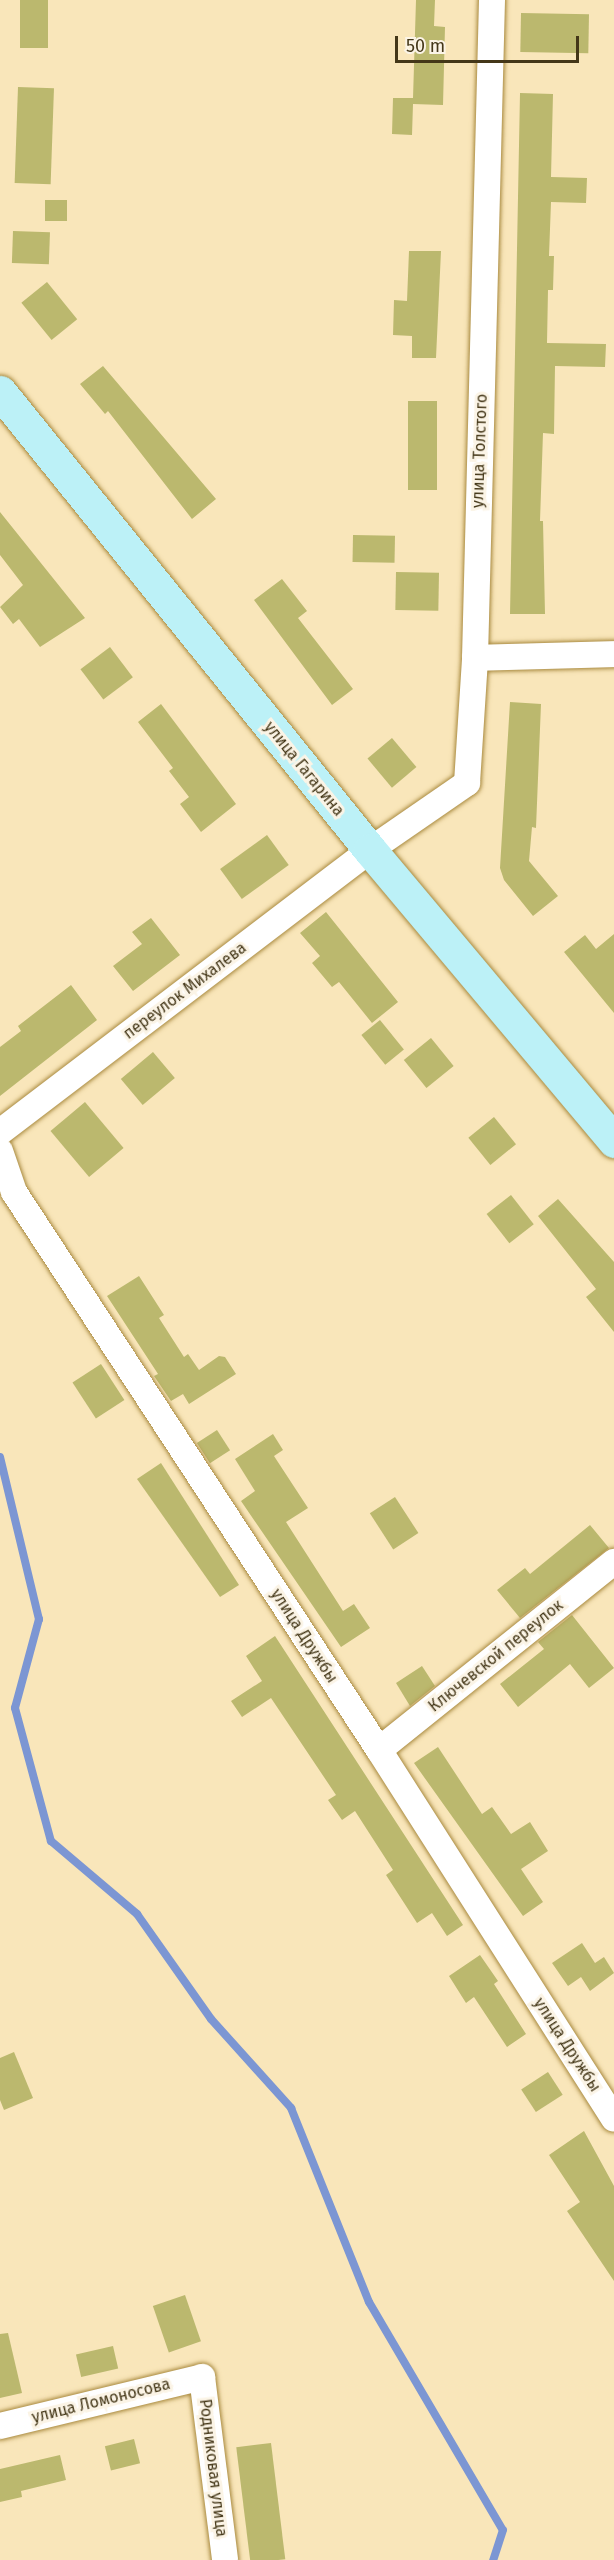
<!DOCTYPE html>
<meta charset="utf-8">
<style>
body{margin:0}
#map{position:relative;width:614px;height:2560px;overflow:hidden;background:#f9e6ba;font-family:"Fira Sans",sans-serif}
div>[style]{position:absolute}
.stream>*{height:8px;margin:-4px;padding:0 4px;transform-origin:4px;border-radius:4px;background:#7c96d3}
.building>*{inset:0;background:#bbb86e;transform-origin:0 0}
.roads{filter:drop-shadow(0 0 2px #a98a3f) drop-shadow(0 0 2px #a98a3f)}
.street>*{height:26px;margin:-13px;padding:0 13px;transform-origin:13px;border-radius:13px;background:#fff}
.secondary>*{height:33px;margin:-16.5px;padding:0 16.5px;transform-origin:16.5px;border-radius:16.5px;background:#bcf1f7}
span{translate:-50% -50%;white-space:nowrap;text-align:center;line-height:1.15;-webkit-text-stroke:6px #fbf4e6;paint-order:stroke}
.street-label{font-size:16px;color:#443718}
.scale{position:absolute;left:395px;top:36px;width:184px;height:27px;box-sizing:border-box;border:3px solid #443718;border-top:0;padding-left:8px;font-size:18px;line-height:21px;white-space:nowrap;color:#443718;-webkit-text-stroke:4px #fbf4e6;paint-order:stroke}
</style>
<div id="map">
<div class="stream">
<div style="left:0;top:1457px;width:167px;rotate:76.5deg"></div>
<div style="left:39px;top:1619px;width:92px;rotate:105.1deg"></div>
<div style="left:15px;top:1708px;width:138px;rotate:74.9deg"></div>
<div style="left:51px;top:1841px;width:113px;rotate:40.3deg"></div>
<div style="left:137px;top:1914px;width:128px;rotate:54.8deg"></div>
<div style="left:211px;top:2019px;width:120px;rotate:48deg"></div>
<div style="left:291px;top:2108px;width:209px;rotate:68.1deg"></div>
<div style="left:369px;top:2302px;width:264px;rotate:59.6deg"></div>
<div style="left:503px;top:2530px;width:32px;rotate:108deg"></div>
</div>
<div class="building">
<div style="left:20px;top:0;width:28px;height:48px"></div>
<div style="clip-path:polygon(416px 0,435px 0,434px 26px,445px 27px,443px 105px,413px 104px,412px 135px,392px 134px,393px 98px,413px 98px)"></div>
<div style="left:521px;top:13px;width:68px;height:39px;rotate:1deg"></div>
<div style="left:18px;top:87px;width:36px;height:96px;rotate:2deg"></div>
<div style="clip-path:polygon(520px 93px,553px 94px,551px 177px,587px 178px,586px 203px,551px 202px,549px 256px,554px 256px,553px 290px,548px 290px,547px 343px,606px 344px,605px 367px,555px 366px,554px 434px,543px 433px,540px 521px,543px 521px,545px 614px,510px 614px)"></div>
<div style="left:45px;top:200px;width:22px;height:21px"></div>
<div style="left:13px;top:231px;width:37px;height:32px;rotate:2deg"></div>
<div style="clip-path:polygon(409px 251px,441px 251px,436px 358px,412px 358px,412px 336px,393px 335px,394px 300px,407px 301px)"></div>
<div style="left:47px;top:282px;width:48px;height:33px;rotate:51deg"></div>
<div style="clip-path:polygon(103px 366px,216px 499px,192px 519px,108px 411px,105px 414px,80px 384px)"></div>
<div style="left:408px;top:401px;width:29px;height:89px"></div>
<div style="clip-path:polygon(0 512px,85px 618px,40px 647px,19px 619px,13px 624px,0 607px,23px 585px,0 555px)"></div>
<div style="left:353px;top:535px;width:42px;height:27px;rotate:1deg"></div>
<div style="left:396px;top:572px;width:43px;height:38px;rotate:1deg"></div>
<div style="clip-path:polygon(282px 579px,307px 611px,298px 618px,353px 689px,332px 705px,254px 600px)"></div>
<div style="left:110px;top:647px;width:38px;height:37px;rotate:53deg"></div>
<div style="clip-path:polygon(510px 702px,541px 704px,536px 828px,532px 827px,529px 861px,558px 896px,533px 916px,504px 880px,500px 868px)"></div>
<div style="clip-path:polygon(161px 704px,236px 804px,201px 832px,180px 804px,189px 797px,169px 771px,173px 768px,138px 722px)"></div>
<div style="left:392px;top:738px;width:38px;height:32px;rotate:50deg"></div>
<div style="left:267px;top:835px;width:37px;height:58px;rotate:54deg"></div>
<div style="clip-path:polygon(326px 912px,398px 1002px,372px 1023px,339px 982px,332px 987px,312px 963px,320px 956px,300px 933px)"></div>
<div style="clip-path:polygon(151px 918px,180px 955px,133px 991px,113px 966px,142px 944px,132px 932px)"></div>
<div style="clip-path:polygon(614px 934px,614px 1013px,564px 952px,585px 935px,596px 949px)"></div>
<div style="clip-path:polygon(71px 985px,97px 1020px,0 1096px,0 1047px,21px 1031px,18px 1026px)"></div>
<div style="left:380px;top:1020px;width:38px;height:24px;rotate:51deg"></div>
<div style="left:431px;top:1038px;width:36px;height:35px;rotate:51deg"></div>
<div style="left:153px;top:1052px;width:34px;height:42px;rotate:50deg"></div>
<div style="left:85px;top:1102px;width:60px;height:45px;rotate:50deg"></div>
<div style="left:494px;top:1117px;width:35px;height:33px;rotate:51deg"></div>
<div style="left:511px;top:1195px;width:37px;height:31px;rotate:52deg"></div>
<div style="clip-path:polygon(558px 1199px,614px 1262px,614px 1332px,586px 1297px,596px 1289px,538px 1216px)"></div>
<div style="clip-path:polygon(139px 1276px,164px 1315px,159px 1318px,184px 1357px,188px 1354px,199px 1370px,219px 1356px,225px 1357px,236px 1374px,189px 1404px,183px 1394px,171px 1401px,154px 1376px,158px 1374px,107px 1296px)"></div>
<div style="left:101px;top:1364px;width:43px;height:34px;rotate:57deg"></div>
<div style="left:217px;top:1430px;width:24px;height:24px;rotate:57deg"></div>
<div style="clip-path:polygon(273px 1434px,283px 1450px,274px 1456px,308px 1508px,286px 1522px,343px 1611px,354px 1604px,370px 1628px,341px 1647px,241px 1501px,255px 1491px,235px 1459px)"></div>
<div style="clip-path:polygon(161px 1463px,239px 1585px,220px 1597px,137px 1479px)"></div>
<div style="left:395px;top:1497px;width:43px;height:30px;rotate:57deg"></div>
<div style="clip-path:polygon(590px 1525px,609px 1548px,520px 1618px,497px 1590px,525px 1568px,530px 1574px)"></div>
<div style="clip-path:polygon(572px 1615px,614px 1668px,589px 1688px,570px 1664px,518px 1707px,500px 1684px,544px 1649px,538px 1642px)"></div>
<div style="clip-path:polygon(275px 1636px,463px 1925px,447px 1936px,432px 1913px,417px 1923px,386px 1875px,393px 1870px,355px 1811px,342px 1820px,328px 1800px,336px 1795px,271px 1698px,242px 1717px,231px 1701px,262px 1681px,246px 1656px)"></div>
<div style="clip-path:polygon(422px 1666px,435px 1686px,410px 1706px,396px 1683px)"></div>
<div style="clip-path:polygon(438px 1747px,482px 1814px,492px 1807px,511px 1834px,530px 1822px,548px 1851px,521px 1869px,543px 1902px,523px 1916px,414px 1763px)"></div>
<div style="clip-path:polygon(582px 1943px,595px 1963px,604px 1957px,614px 1973px,590px 1991px,581px 1977px,568px 1986px,552px 1963px)"></div>
<div style="clip-path:polygon(480px 1955px,498px 1981px,494px 1984px,526px 2034px,507px 2047px,474px 1997px,466px 2003px,449px 1976px)"></div>
<div style="clip-path:polygon(14px 2052px,33px 2098px,4px 2110px,0 2100px,0 2058px)"></div>
<div style="left:548px;top:2072px;width:27px;height:32px;rotate:57deg"></div>
<div style="clip-path:polygon(584px 2131px,614px 2186px,614px 2281px,567px 2211px,580px 2202px,549px 2155px)"></div>
<div style="left:185px;top:2295px;width:49px;height:34px;rotate:71deg"></div>
<div style="clip-path:polygon(8px 2333px,22px 2393px,0 2398px,0 2334px)"></div>
<div style="left:113px;top:2346px;width:23px;height:38px;rotate:77deg"></div>
<div style="left:134px;top:2439px;width:25px;height:30px;rotate:76deg"></div>
<div style="left:271px;top:2443px;width:117px;height:35px;rotate:83deg"></div>
<div style="clip-path:polygon(60px 2455px,66px 2480px,21px 2491px,22px 2497px,0 2502px,0 2469px)"></div>
</div>
<div class="roads">
<div class="street">
<div style="left:475px;top:658px;width:139px;rotate:-1.6deg"></div>
<div style="left:0;top:1132px;width:465px;rotate:-37.3deg"></div>
<div style="left:370px;top:850px;width:118px;rotate:-34.6deg"></div>
<div style="left:467px;top:783px;width:125px;rotate:-86.3deg"></div>
<div style="left:475px;top:658px;width:658px;rotate:-88.52deg"></div>
<div style="left:0;top:1151px;width:43px;rotate:71.1deg"></div>
<div style="left:14px;top:1192px;width:667px;rotate:56.81deg"></div>
<div style="left:379px;top:1750px;width:437px;rotate:57.5deg"></div>
<div style="left:379px;top:1750px;width:301px;rotate:-38.7deg"></div>
<div style="left:0;top:2426px;width:208px;rotate:-13.6deg"></div>
<div style="left:202px;top:2377px;width:184px;rotate:82.8deg"></div>
</div>
<div class="secondary">
<div style="left:0;top:392px;width:589px;rotate:51.07deg"></div>
<div style="left:370px;top:850px;width:380px;rotate:50deg"></div>
</div>
</div>
<div class="street-label">
<span style="left:480px;top:451px;rotate:-88deg">улица Толстого</span>
<span style="left:304px;top:769px;rotate:51deg">улица Гагарина</span>
<span style="left:185px;top:991px;rotate:-37deg">переулок Михалева</span>
<span style="left:304px;top:1636px;rotate:57deg">улица Дружбы</span>
<span style="left:496px;top:1656px;rotate:-39deg">Ключевской переулок</span>
<span style="left:567px;top:2045px;rotate:57deg">улица Дружбы</span>
<span style="left:101px;top:2401px;rotate:-14deg">улица Ломоносова</span>
<span style="left:213px;top:2468px;rotate:83deg">Родниковая улица</span>
</div>
<div class="scale">50 m</div>
</div>
